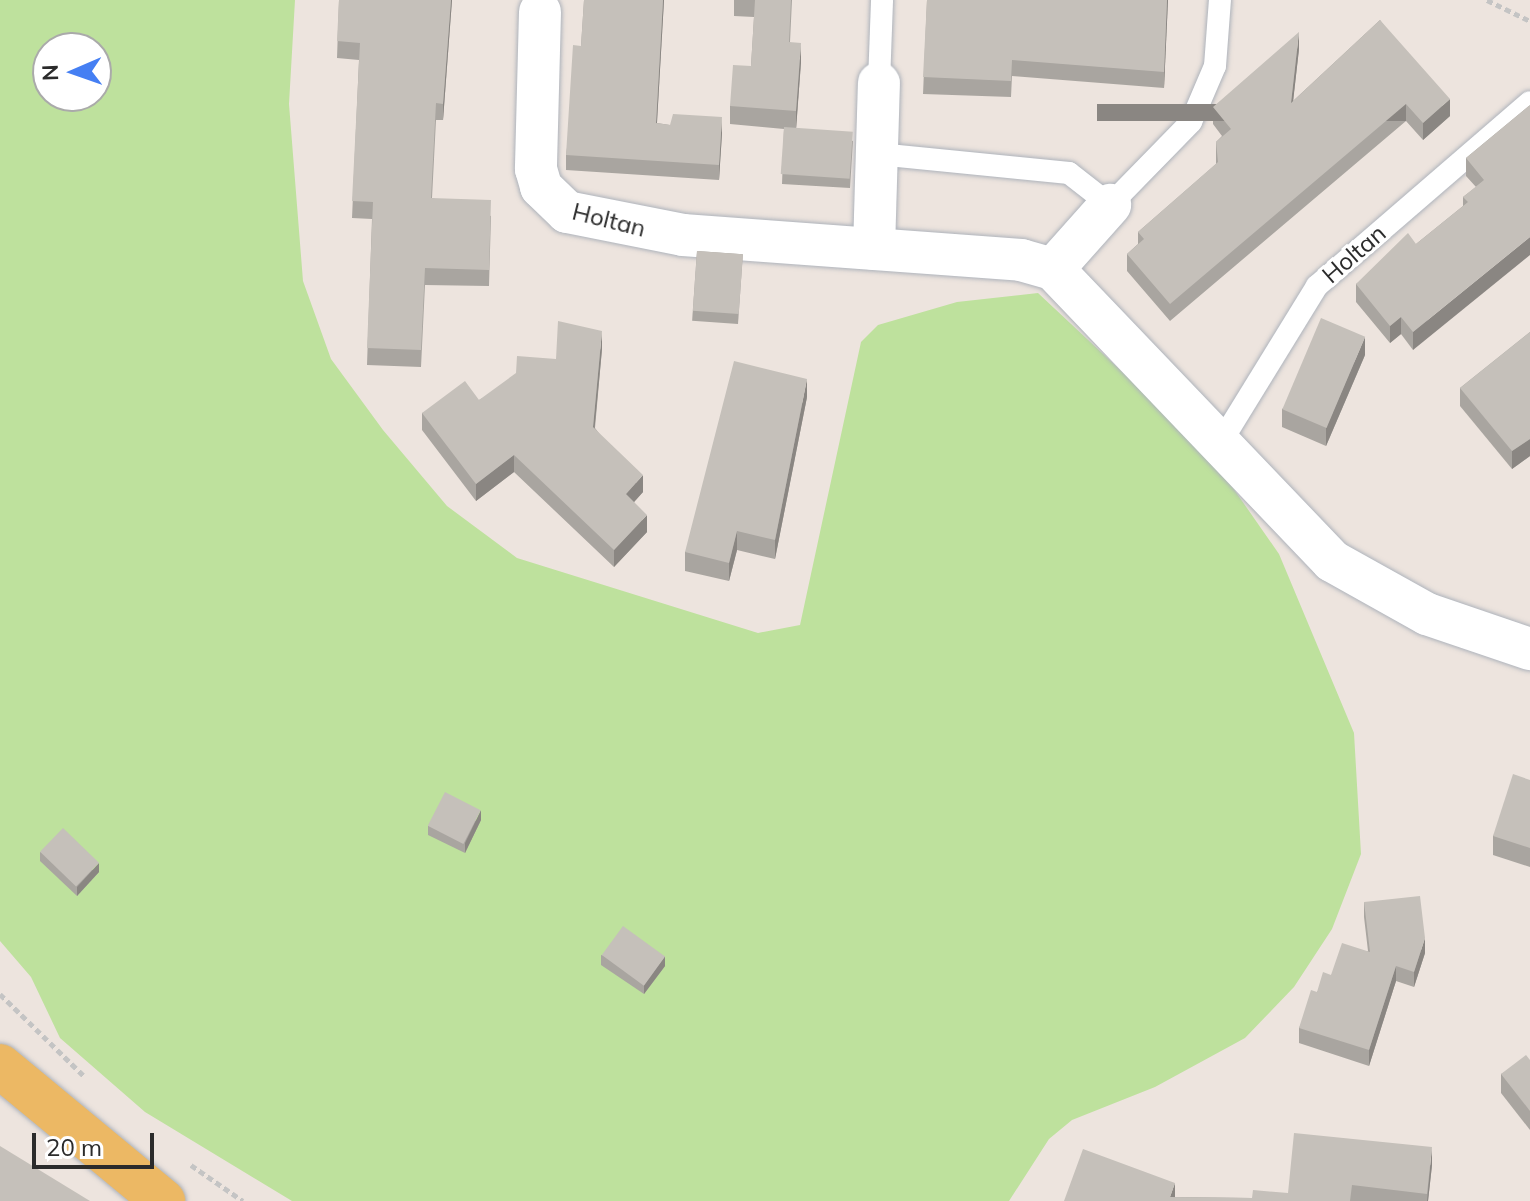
<!DOCTYPE html>
<style>
body{margin:0}
#map{position:relative;width:1530px;height:1201px;overflow:hidden;background:#ede4de;font-family:Mulish,sans-serif}
div>[style]{position:absolute}
.green>*{inset:0;background:#bee19d}
.path>*{height:5px;margin-top:-2.5px;transform-origin:0;background:repeating-linear-gradient(90deg,#c4c4c4 0 6px,transparent 0 10px)}
.roads{filter:drop-shadow(0 0 2px #aeb3bb) drop-shadow(0 0 2px #aeb3bb)}
.service>*{height:22px;margin:-11px;padding:0 11px;transform-origin:11px;border-radius:11px;background:#fff}
.minor>*{height:42px;margin:-21px;padding:0 21px;transform-origin:21px;border-radius:21px;background:#fff}
.primary>*{height:44px;margin:-22px;padding:0 22px;transform-origin:22px;border-radius:22px;background:#ecb864}
.wall>*{inset:0;background:#a9a5a0;transform-origin:0 0}
.shaded-wall>*{inset:0;background:#8a8682;transform-origin:0 0}
.building>*{inset:0;background:#c5c0ba;transform-origin:0 0}
span{translate:-50% -50%;white-space:nowrap;text-align:center;line-height:1.15;-webkit-text-stroke:6px #fff;paint-order:stroke}
.street-label{font-size:24px;color:#2b2b2b}
.north{position:absolute;left:32px;top:32px;width:80px;height:80px;box-sizing:border-box;background:#fff;border:2px solid #aaa;border-radius:50%;rotate:268deg;font-size:22px;font-weight:700;line-height:32px;text-align:center;color:#2b2b2b}
.north::after{content:'';display:block;margin:auto;width:28px;height:36px;background:#457ff3;clip-path:polygon(50% 0,100% 100%,50% 72%,0 100%)}
.scale{position:absolute;left:32px;top:1133px;width:122px;height:36px;box-sizing:border-box;border:4px solid #2b2b2b;border-top:0;padding-left:10px;font-size:24px;line-height:28px;white-space:nowrap;color:#2b2b2b;-webkit-text-stroke:6px #fff;paint-order:stroke}
</style>
<div id="map">
<div class="green">
<div style="clip-path:polygon(evenodd,0 0,295px 0,289px 104px,303px 281px,331px 359px,383px 430px,447px 506px,517px 558px,758px 633px,800px 625px,861px 342px,878px 325px,957px 302px,1038px 293px,1166px 413px,1233px 488px,1279px 554px,1354px 733px,1361px 854px,1332px 929px,1294px 987px,1245px 1038px,1155px 1087px,1072px 1120px,1049px 1139px,1009px 1201px,292px 1201px,145px 1112px,60px 1038px,31px 977px,0 941px,0 0,48px 48px,96px 48px,96px 96px,48px 96px,48px 48px)"></div>
</div>
<div class="path">
<div style="left:1487px;top:0;width:48px;rotate:26deg"></div>
<div style="left:0;top:994px;width:119px;rotate:44.3deg"></div>
<div style="left:191px;top:1165px;width:63px;rotate:34.7deg"></div>
</div>
<div class="roads">
<div class="service">
<div style="left:879px;top:83px;width:83px;rotate:-87.9deg"></div>
<div style="left:878px;top:154px;width:192px;rotate:5.7deg"></div>
<div style="left:1069px;top:173px;width:52px;rotate:38deg"></div>
<div style="left:1110px;top:205px;width:116px;rotate:-45.7deg"></div>
<div style="left:1191px;top:122px;width:61px;rotate:-66.8deg"></div>
<div style="left:1215px;top:66px;width:66px;rotate:-85.7deg"></div>
<div style="left:1221px;top:442px;width:183px;rotate:-58.4deg"></div>
<div style="left:1317px;top:286px;width:281px;rotate:-40.8deg"></div>
</div>
<div class="minor">
<div style="left:540px;top:12px;width:157px;rotate:91.5deg"></div>
<div style="left:536px;top:169px;width:19px;rotate:74deg"></div>
<div style="left:541px;top:187px;width:36px;rotate:44deg"></div>
<div style="left:567px;top:212px;width:118px;rotate:11.2deg"></div>
<div style="left:683px;top:235px;width:339px;rotate:4.2deg"></div>
<div style="left:1021px;top:260px;width:33px;rotate:16deg"></div>
<div style="left:1053px;top:269px;width:404px;rotate:46.3deg"></div>
<div style="left:1332px;top:561px;width:109px;rotate:29.2deg"></div>
<div style="left:1427px;top:614px;width:109px;rotate:18.8deg"></div>
<div style="left:874px;top:249px;width:166px;rotate:-88.3deg"></div>
<div style="left:1053px;top:269px;width:86px;rotate:-48.3deg"></div>
</div>
<div class="primary">
<div style="left:0;top:1066px;width:212px;rotate:39.6deg"></div>
</div>
</div>
<div class="wall">
<div style="clip-path:polygon(339px 0,452px 0,443px 120px,436px 120px,432px 198px,491px 216px,489px 286px,425px 285px,421px 367px,367px 365px,372px 219px,352px 218px,359px 60px,337px 58px)"></div>
<div style="clip-path:polygon(584px 0,664px 0,657px 123px,722px 133px,719px 180px,566px 170px,566px 155px,581px 46px)"></div>
<div style="clip-path:polygon(734px 0,792px 0,790px 42px,801px 62px,796px 128px,853px 141px,850px 188px,782px 184px,784px 129px,730px 124px,730px 106px,751px 66px,754px 17px,734px 16px)"></div>
<div style="clip-path:polygon(927px 0,1168px 0,1164px 88px,1012px 76px,1011px 97px,923px 94px)"></div>
<div style="clip-path:polygon(1380px 20px,1450px 116px,1423px 140px,1406px 121px,1170px 321px,1127px 271px,1127px 254px,1138px 244px,1138px 232px,1216px 164px,1216px 142px,1222px 136px,1213px 124px,1213px 107px,1299px 49px,1293px 101px)"></div>
<div style="clip-path:polygon(1530px 105px,1413px 350px,1401px 334px,1390px 343px,1356px 302px,1356px 284px,1416px 244px,1463px 206px,1463px 197px,1476px 187px,1466px 176px,1466px 158px)"></div>
<div style="left:697px;top:251px;width:46px;height:70px;rotate:4deg"></div>
<div style="clip-path:polygon(1530px 332px,1530px 456px,1512px 469px,1460px 406px,1460px 388px)"></div>
<div style="clip-path:polygon(602px 349px,595px 428px,643px 492px,634px 502px,647px 532px,614px 567px,514px 472px,476px 501px,422px 430px,422px 413px,479px 400px,556px 359px)"></div>
<div style="clip-path:polygon(1365px 355px,1326px 446px,1282px 427px,1282px 409px)"></div>
<div style="clip-path:polygon(807px 397px,775px 559px,737px 550px,729px 581px,685px 571px,685px 552px)"></div>
<div style="clip-path:polygon(1530px 780px,1530px 867px,1493px 855px,1493px 836px)"></div>
<div style="clip-path:polygon(481px 820px,465px 853px,428px 835px,428px 826px)"></div>
<div style="clip-path:polygon(40px 852px,99px 872px,77px 896px,40px 861px)"></div>
<div style="clip-path:polygon(1364px 902px,1425px 953px,1414px 987px,1396px 981px,1369px 1066px,1299px 1043px,1299px 1028px,1317px 992px,1331px 975px,1368px 951px,1364px 917px)"></div>
<div style="clip-path:polygon(601px 955px,665px 966px,644px 994px,601px 965px)"></div>
<div style="clip-path:polygon(1530px 1060px,1530px 1130px,1501px 1093px,1501px 1074px)"></div>
<div style="clip-path:polygon(1432px 1165px,1428px 1201px,1064px 1201px,1175px 1197px,1252px 1198px,1288px 1193px)"></div>
</div>
<div class="shaded-wall">
<div style="clip-path:polygon(451px 0,452px 0,443px 120px,443px 104px)"></div>
<div style="clip-path:polygon(663px 0,664px 0,656px 139px,656px 123px)"></div>
<div style="clip-path:polygon(1167px 0,1168px 0,1164px 88px,1164px 72px)"></div>
<div style="clip-path:polygon(1299px 32px,1299px 49px,1291px 120px,1291px 103px)"></div>
<div style="clip-path:polygon(801px 43px,801px 62px,796px 130px,796px 111px)"></div>
<div style="clip-path:polygon(1450px 99px,1450px 116px,1423px 140px,1423px 123px)"></div>
<div style="left:1406px;top:104px;width:17px;height:309px;rotate:90deg"></div>
<div style="clip-path:polygon(722px 117px,722px 133px,719px 180px,719px 165px)"></div>
<div style="clip-path:polygon(1530px 237px,1530px 255px,1413px 350px,1413px 332px)"></div>
<div style="clip-path:polygon(1401px 317px,1401px 334px,1390px 343px,1390px 326px)"></div>
<div style="clip-path:polygon(602px 331px,602px 349px,593px 444px,593px 427px)"></div>
<div style="clip-path:polygon(1365px 337px,1365px 355px,1326px 446px,1326px 428px)"></div>
<div style="clip-path:polygon(807px 379px,807px 397px,775px 559px,775px 540px)"></div>
<div style="clip-path:polygon(1530px 439px,1530px 456px,1512px 469px,1512px 451px)"></div>
<div style="clip-path:polygon(514px 455px,514px 472px,476px 501px,476px 484px)"></div>
<div style="clip-path:polygon(643px 475px,643px 492px,626px 511px,626px 494px)"></div>
<div style="clip-path:polygon(647px 515px,647px 532px,614px 567px,614px 550px)"></div>
<div style="clip-path:polygon(737px 531px,737px 550px,729px 581px,729px 563px)"></div>
<div style="clip-path:polygon(481px 810px,481px 820px,465px 853px,465px 843px)"></div>
<div style="clip-path:polygon(99px 863px,99px 872px,77px 896px,77px 887px)"></div>
<div style="clip-path:polygon(1425px 938px,1425px 953px,1414px 987px,1414px 972px)"></div>
<div style="clip-path:polygon(665px 956px,665px 966px,644px 994px,644px 985px)"></div>
<div style="clip-path:polygon(1396px 966px,1396px 981px,1369px 1066px,1369px 1050px)"></div>
<div style="clip-path:polygon(1432px 1147px,1432px 1165px,1428px 1201px,1427px 1201px)"></div>
<div style="clip-path:polygon(1175px 1183px,1175px 1201px,1170px 1197px)"></div>
</div>
<div class="building">
<div style="clip-path:polygon(339px 0,451px 0,443px 104px,436px 103px,431px 198px,491px 200px,489px 270px,425px 268px,421px 350px,367px 348px,373px 202px,352px 201px,360px 43px,337px 41px)"></div>
<div style="clip-path:polygon(584px 0,663px 0,656px 123px,670px 125px,673px 114px,722px 117px,719px 165px,566px 155px,573px 45px,581px 46px)"></div>
<div style="clip-path:polygon(755px 0,791px 0,789px 42px,801px 43px,796px 111px,730px 106px,733px 65px,751px 66px)"></div>
<div style="clip-path:polygon(927px 0,1167px 0,1164px 72px,1012px 60px,1011px 81px,923px 77px)"></div>
<div style="clip-path:polygon(1380px 20px,1450px 99px,1423px 123px,1406px 104px,1170px 304px,1127px 254px,1144px 239px,1138px 232px,1218px 162px,1216px 142px,1231px 129px,1213px 107px,1299px 32px,1291px 103px)"></div>
<div style="clip-path:polygon(1530px 105px,1530px 237px,1413px 332px,1401px 317px,1390px 326px,1356px 284px,1408px 233px,1416px 244px,1468px 202px,1463px 197px,1484px 180px,1466px 158px)"></div>
<div style="left:784px;top:127px;width:69px;height:47px;rotate:4deg"></div>
<div style="left:697px;top:251px;width:46px;height:60px;rotate:4deg"></div>
<div style="left:1321px;top:318px;width:48px;height:99px;rotate:23deg"></div>
<div style="clip-path:polygon(558px 321px,602px 331px,593px 427px,643px 475px,626px 494px,647px 515px,614px 550px,514px 455px,476px 484px,422px 413px,465px 381px,479px 400px,516px 373px,517px 356px,556px 359px)"></div>
<div style="clip-path:polygon(1530px 332px,1530px 439px,1512px 451px,1460px 388px)"></div>
<div style="clip-path:polygon(734px 361px,807px 379px,775px 540px,737px 531px,729px 563px,685px 552px)"></div>
<div style="clip-path:polygon(1513px 774px,1530px 780px,1530px 848px,1493px 836px)"></div>
<div style="left:445px;top:792px;width:40px;height:38px;rotate:27deg"></div>
<div style="left:63px;top:828px;width:50px;height:33px;rotate:44deg"></div>
<div style="clip-path:polygon(1420px 896px,1425px 938px,1414px 972px,1396px 966px,1369px 1050px,1299px 1028px,1311px 990px,1317px 992px,1323px 972px,1331px 975px,1342px 943px,1370px 952px,1364px 902px)"></div>
<div style="left:623px;top:926px;width:52px;height:36px;rotate:36deg"></div>
<div style="clip-path:polygon(1526px 1055px,1530px 1060px,1530px 1111px,1501px 1074px)"></div>
<div style="clip-path:polygon(1294px 1133px,1432px 1147px,1427px 1194px,1352px 1185px,1350px 1201px,1064px 1201px,1083px 1149px,1175px 1183px,1170px 1197px,1252px 1198px,1253px 1190px,1288px 1193px)"></div>
<div style="clip-path:polygon(0 1146px,90px 1201px,0 1201px)"></div>
</div>
<div class="street-label">
<span style="left:609px;top:220px;rotate:14deg">Holtan</span>
<span style="left:1354px;top:254px;rotate:-41deg">Holtan</span>
</div>
<div class="north">N</div>
<div class="scale">20 m</div>
</div>
